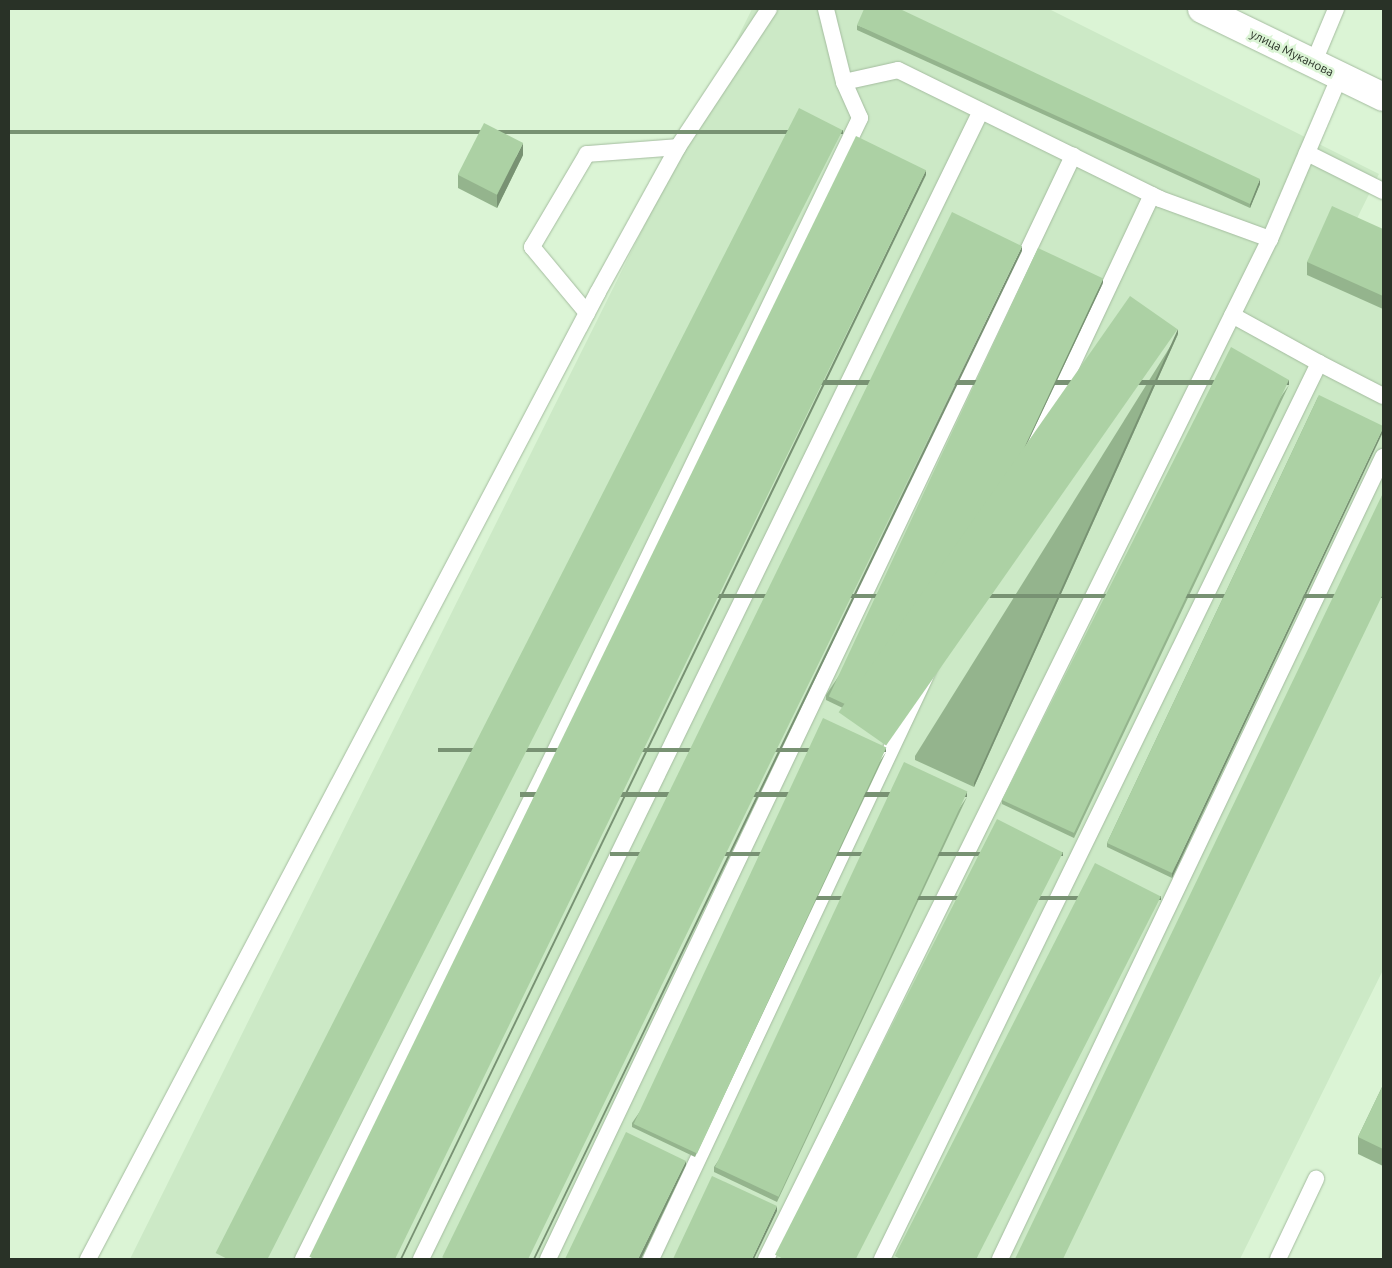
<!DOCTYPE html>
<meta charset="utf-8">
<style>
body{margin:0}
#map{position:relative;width:1392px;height:1268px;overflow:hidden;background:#dbf4d5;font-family:Ubuntu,sans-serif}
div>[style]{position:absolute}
.built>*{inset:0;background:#cce9c6}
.roads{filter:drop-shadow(0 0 1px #a4bc9f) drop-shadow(0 0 1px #a4bc9f)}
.lane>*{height:16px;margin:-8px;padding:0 8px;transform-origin:8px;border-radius:8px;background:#fff}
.secondary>*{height:28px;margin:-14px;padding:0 14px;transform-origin:14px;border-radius:14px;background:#fff}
.wall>*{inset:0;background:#94b48d}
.shaded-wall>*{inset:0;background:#789273;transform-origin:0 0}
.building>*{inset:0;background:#acd1a4;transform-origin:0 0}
span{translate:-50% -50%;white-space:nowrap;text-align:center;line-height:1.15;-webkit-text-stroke:5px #dbf4d5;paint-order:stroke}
.street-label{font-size:12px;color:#293227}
.frame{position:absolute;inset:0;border:10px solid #293227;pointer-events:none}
</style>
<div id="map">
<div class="built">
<div style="clip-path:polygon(752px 9px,1049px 9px,1379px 174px,1330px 273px,1383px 300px,1383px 970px,1240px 1259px,130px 1259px)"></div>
</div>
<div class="roads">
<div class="lane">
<div style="left:1313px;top:64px;width:60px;rotate:-67.3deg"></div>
<div style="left:844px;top:82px;width:55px;rotate:-12.5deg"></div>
<div style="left:898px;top:70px;width:292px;rotate:26.2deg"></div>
<div style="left:1160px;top:199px;width:117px;rotate:20deg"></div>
<div style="left:1307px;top:153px;width:85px;rotate:26.6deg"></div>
<div style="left:587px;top:313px;width:86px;rotate:-129.8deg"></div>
<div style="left:532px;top:247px;width:108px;rotate:-59.4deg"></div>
<div style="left:587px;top:154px;width:91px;rotate:-4.4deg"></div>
<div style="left:1319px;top:363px;width:72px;rotate:27.3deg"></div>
<div style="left:88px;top:1259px;width:1093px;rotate:-62.19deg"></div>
<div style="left:598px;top:292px;width:166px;rotate:-61.1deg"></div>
<div style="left:678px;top:147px;width:165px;rotate:-56.6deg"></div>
<div style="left:303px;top:1259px;width:544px;rotate:-63.58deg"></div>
<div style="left:545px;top:772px;width:726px;rotate:-64.28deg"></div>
<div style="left:860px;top:118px;width:39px;rotate:-114deg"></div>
<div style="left:844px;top:82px;width:75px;rotate:-103.9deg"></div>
<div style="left:421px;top:1259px;width:1277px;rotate:-64deg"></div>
<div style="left:548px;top:1259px;width:1222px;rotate:-64.55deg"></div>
<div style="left:651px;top:1259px;width:1176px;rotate:-64.79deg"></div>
<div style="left:766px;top:1259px;width:1138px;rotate:-63.71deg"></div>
<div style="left:1270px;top:239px;width:177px;rotate:-66.8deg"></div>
<div style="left:882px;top:1259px;width:997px;rotate:-64deg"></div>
<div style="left:1319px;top:363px;width:99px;rotate:-151.1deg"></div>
<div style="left:1000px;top:1259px;width:889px;rotate:-64.47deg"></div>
<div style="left:1278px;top:1259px;width:89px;rotate:-64.6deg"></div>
</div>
<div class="secondary">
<div style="left:1202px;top:9px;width:201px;rotate:25.9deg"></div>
</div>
</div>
<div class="wall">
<div style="clip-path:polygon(857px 25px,1260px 184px,1250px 208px,857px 30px)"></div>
<div style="clip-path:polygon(523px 155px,497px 208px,458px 188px,458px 175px)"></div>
<div style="clip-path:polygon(1383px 229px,1383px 309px,1307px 275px,1307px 262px)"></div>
<div style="clip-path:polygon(1103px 283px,891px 731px,826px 700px,826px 695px)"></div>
<div style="clip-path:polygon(1178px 334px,974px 787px,915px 760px,915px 756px)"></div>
<div style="clip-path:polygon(1289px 385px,1074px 838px,1002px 804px,1002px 800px)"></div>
<div style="clip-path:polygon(1319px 395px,1172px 878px,1107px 847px,1107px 843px)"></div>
<div style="clip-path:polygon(886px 752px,695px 1157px,632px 1127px,632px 1123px)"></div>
<div style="clip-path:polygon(967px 797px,777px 1202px,714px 1172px,714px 1167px)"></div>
<div style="clip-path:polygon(1383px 1085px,1383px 1166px,1358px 1154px,1358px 1137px)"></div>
</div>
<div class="shaded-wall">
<div style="left:843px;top:130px;width:4px;height:1261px;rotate:90deg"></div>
<div style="clip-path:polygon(523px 143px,523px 155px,497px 208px,497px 195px)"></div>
<div style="clip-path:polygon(926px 170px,926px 175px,402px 1259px,400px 1259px)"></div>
<div style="clip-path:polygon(1260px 179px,1260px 184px,1250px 208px,1250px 204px)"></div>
<div style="clip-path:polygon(1022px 246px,1022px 251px,535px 1259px,533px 1259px)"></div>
<div style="clip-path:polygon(1103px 279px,1103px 283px,891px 731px,891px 726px)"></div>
<div style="clip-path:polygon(1178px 329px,1178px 334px,974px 787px,974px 783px)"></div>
<div style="left:1289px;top:380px;width:5px;height:501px;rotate:90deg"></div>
<div style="clip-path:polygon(1383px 428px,1383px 432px,1172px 878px,1172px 873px)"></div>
<div style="left:1383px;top:594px;width:4px;height:738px;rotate:90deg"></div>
<div style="left:886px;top:748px;width:4px;height:448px;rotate:90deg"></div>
<div style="left:967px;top:792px;width:5px;height:447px;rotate:90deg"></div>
<div style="left:1063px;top:852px;width:4px;height:453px;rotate:90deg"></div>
<div style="left:1161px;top:896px;width:4px;height:404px;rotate:90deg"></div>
<div style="clip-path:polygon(686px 1161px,686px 1165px,641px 1259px,638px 1259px)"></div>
<div style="clip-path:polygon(777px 1206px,777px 1211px,754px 1259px,752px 1259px)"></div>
</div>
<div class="building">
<div style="clip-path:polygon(864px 9px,900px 9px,1260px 179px,1250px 204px,857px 25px)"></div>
<div style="left:799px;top:108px;width:49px;height:1285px;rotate:27deg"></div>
<div style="left:484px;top:123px;width:44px;height:58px;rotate:27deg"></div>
<div style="left:856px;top:136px;width:78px;height:1247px;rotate:26deg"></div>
<div style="clip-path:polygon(1332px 206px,1383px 229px,1383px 296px,1307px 262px)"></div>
<div style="left:952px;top:212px;width:78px;height:1163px;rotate:26deg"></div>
<div style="left:1038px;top:248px;width:72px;height:495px;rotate:25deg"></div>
<div style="left:1130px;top:296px;width:58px;height:508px;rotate:35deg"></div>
<div style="clip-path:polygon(1231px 347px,1289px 380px,1074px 833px,1002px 800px)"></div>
<div style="clip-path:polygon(1319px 395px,1383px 426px,1383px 428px,1172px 873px,1107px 843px)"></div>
<div style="clip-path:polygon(1383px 493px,1383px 594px,1063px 1259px,1015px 1259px)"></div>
<div style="left:823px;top:718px;width:70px;height:448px;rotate:25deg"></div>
<div style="left:904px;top:762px;width:70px;height:447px;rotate:25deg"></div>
<div style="left:997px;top:819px;width:74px;height:489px;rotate:27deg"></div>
<div style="left:1095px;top:863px;width:74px;height:441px;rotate:27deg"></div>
<div style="clip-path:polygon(1383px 1085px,1383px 1149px,1358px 1137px)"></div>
<div style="clip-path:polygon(626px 1132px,686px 1161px,638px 1259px,565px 1259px)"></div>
<div style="clip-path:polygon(712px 1176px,777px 1206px,752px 1259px,673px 1259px)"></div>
</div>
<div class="street-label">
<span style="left:1292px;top:53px;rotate:26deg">улица Муканова</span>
</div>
<div class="frame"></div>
</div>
